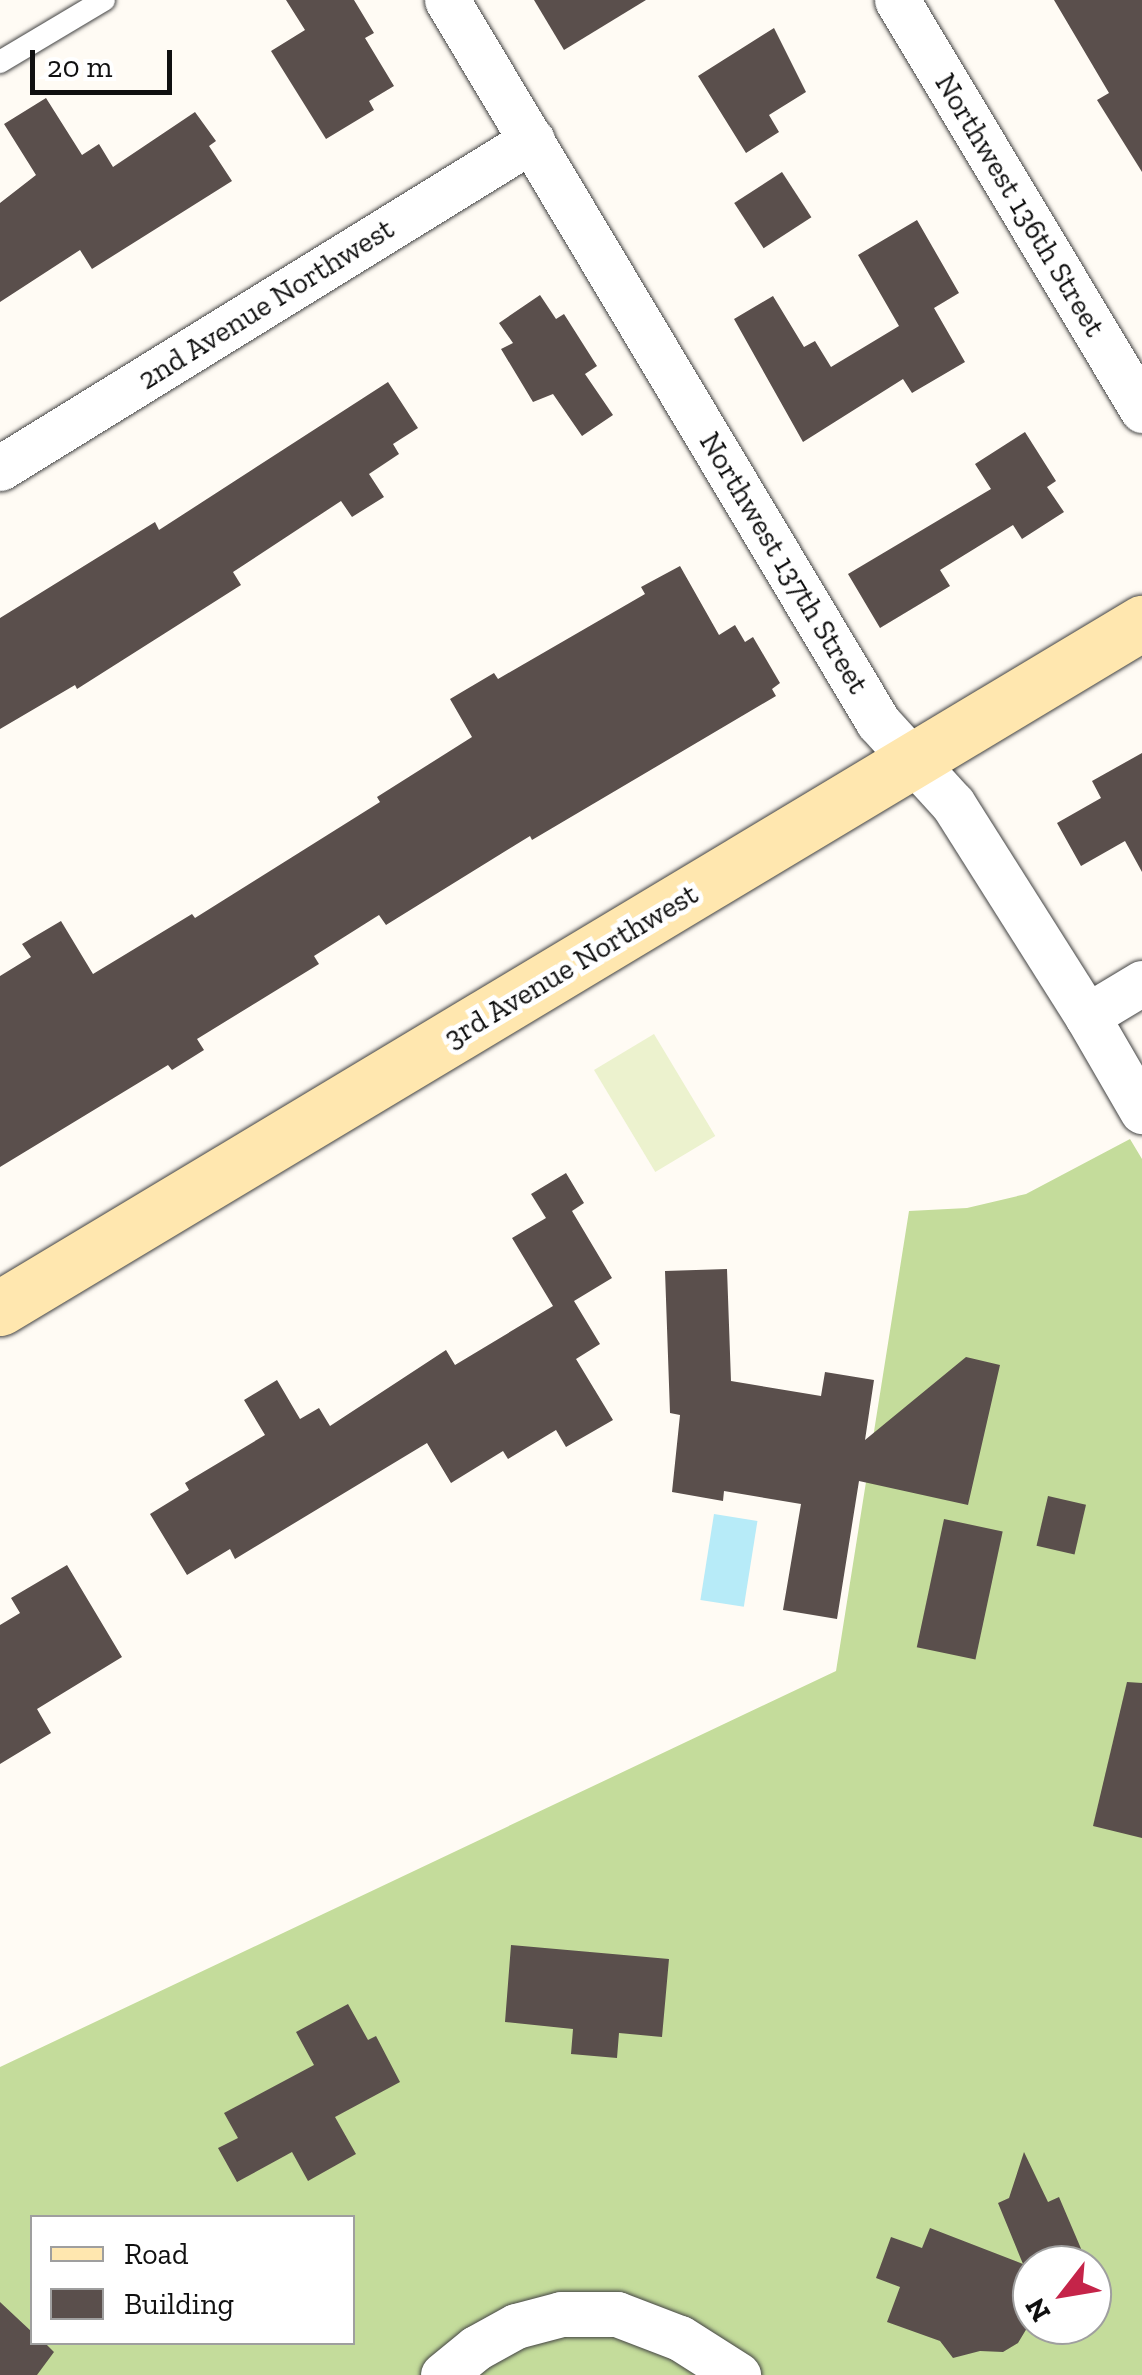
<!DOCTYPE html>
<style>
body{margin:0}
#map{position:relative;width:1142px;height:2375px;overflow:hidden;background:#fffbf4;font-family:"Zilla Slab",serif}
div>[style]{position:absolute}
.forest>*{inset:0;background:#c4dc9b}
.pitch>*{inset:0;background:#ecf2ce;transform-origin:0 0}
.water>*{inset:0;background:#b7ebf8;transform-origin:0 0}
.building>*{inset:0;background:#5a4f4c;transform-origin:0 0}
.roads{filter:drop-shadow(0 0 2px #434343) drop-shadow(0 0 2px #434343)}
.lane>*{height:22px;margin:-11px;padding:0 11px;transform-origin:11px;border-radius:11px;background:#fff}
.street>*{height:45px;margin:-22.5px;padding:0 22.5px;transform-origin:22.5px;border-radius:22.5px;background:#fff}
.secondary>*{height:55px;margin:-27.5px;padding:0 27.5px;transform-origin:27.5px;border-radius:27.5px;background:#ffe7af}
span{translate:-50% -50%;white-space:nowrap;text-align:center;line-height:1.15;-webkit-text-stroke:10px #fff;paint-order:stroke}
.street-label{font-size:30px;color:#101010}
.legend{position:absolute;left:30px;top:2215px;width:325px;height:130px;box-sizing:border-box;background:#fff;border:2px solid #9f9f9f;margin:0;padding:12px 18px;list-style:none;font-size:30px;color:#101010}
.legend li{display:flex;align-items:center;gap:20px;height:50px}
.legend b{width:50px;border:2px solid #9f9f9f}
.north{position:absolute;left:1012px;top:2245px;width:100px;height:100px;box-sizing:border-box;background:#fff;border:2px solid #9f9f9f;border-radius:50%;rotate:239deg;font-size:28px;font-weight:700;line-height:40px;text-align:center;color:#101010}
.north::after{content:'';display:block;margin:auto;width:35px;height:45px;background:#c52449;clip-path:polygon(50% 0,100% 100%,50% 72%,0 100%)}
.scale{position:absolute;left:30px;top:50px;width:142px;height:45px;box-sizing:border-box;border:5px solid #101010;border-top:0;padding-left:12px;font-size:30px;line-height:35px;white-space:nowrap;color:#101010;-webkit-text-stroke:8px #fff;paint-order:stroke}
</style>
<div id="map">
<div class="forest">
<div style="clip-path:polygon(evenodd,1130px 1139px,1142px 1159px,1142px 2375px,0 2375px,0 2067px,836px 1671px,909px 1211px,967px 1208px,1026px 1194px,1130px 1139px,32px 2218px,352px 2218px,352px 2342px,32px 2342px,32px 2218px,1130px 1139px,1032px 2265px,1092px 2265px,1092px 2325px,1032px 2325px,1032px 2265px)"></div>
</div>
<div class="pitch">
<div style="left:654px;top:1034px;width:119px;height:70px;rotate:59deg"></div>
</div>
<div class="water">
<div style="left:714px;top:1514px;width:44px;height:87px;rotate:9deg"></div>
</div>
<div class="building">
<div style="clip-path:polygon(286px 0,354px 0,374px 33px,365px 38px,394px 86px,369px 101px,374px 110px,326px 139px,271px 51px,305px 30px)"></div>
<div style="clip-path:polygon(534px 0,646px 0,564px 50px)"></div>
<div style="clip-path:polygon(1054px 0,1142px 0,1142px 172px,1097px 100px,1109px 93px)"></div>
<div style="clip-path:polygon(774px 28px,806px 92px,769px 115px,779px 132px,746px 153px,698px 76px)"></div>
<div style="clip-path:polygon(46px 98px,82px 155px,99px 144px,113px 167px,195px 112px,216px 141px,209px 146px,232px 181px,92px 269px,80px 250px,0 302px,0 203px,36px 175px,4px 124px)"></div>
<div style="left:782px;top:172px;width:54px;height:57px;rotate:57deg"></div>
<div style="clip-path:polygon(917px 220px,959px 293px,934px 308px,965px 362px,912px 393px,903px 379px,803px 442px,734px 319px,773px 296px,804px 347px,815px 341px,831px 367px,899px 326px,858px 255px)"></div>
<div style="clip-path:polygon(540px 295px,556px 319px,564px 314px,597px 366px,585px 374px,613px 415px,582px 436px,553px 394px,533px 402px,501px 349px,513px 343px,499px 323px)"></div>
<div style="clip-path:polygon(388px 382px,418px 428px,393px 444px,399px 454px,369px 474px,384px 497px,352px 517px,341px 501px,233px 572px,241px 585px,77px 689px,75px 685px,0 729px,0 618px,155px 522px,159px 530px)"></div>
<div style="clip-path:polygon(1025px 432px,1056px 481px,1047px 487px,1064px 512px,1022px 539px,1013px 525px,940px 570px,950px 586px,880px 628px,848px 574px,991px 489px,975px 464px)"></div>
<div style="clip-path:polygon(680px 566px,719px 635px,735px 625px,745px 642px,753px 637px,780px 683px,772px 689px,776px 696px,532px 840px,530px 836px,386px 925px,379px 915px,314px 956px,319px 964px,197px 1039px,204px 1050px,172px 1070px,168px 1065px,0 1167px,0 976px,31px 957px,22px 944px,61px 921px,93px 974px,192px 914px,195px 918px,380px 802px,377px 797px,472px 737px,450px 699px,494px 673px,498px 679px,645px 594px,641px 587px)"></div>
<div style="clip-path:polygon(1142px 753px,1142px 872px,1125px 841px,1081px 866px,1057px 823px,1101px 798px,1092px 781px)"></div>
<div style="clip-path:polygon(566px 1173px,584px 1203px,572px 1211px,612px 1278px,574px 1301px,600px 1344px,576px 1359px,613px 1420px,566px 1447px,556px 1430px,508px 1459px,503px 1451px,451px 1483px,427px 1443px,235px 1559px,230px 1549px,187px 1575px,150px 1514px,189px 1490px,185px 1483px,265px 1435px,244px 1400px,277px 1380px,300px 1419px,319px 1408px,330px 1426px,446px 1350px,455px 1365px,553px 1306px,512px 1238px,546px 1218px,531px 1194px)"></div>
<div style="clip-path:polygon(727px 1269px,731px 1381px,821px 1396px,825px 1372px,874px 1380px,865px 1440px,966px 1357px,1000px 1365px,968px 1505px,859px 1481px,837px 1619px,783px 1610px,801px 1504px,724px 1491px,723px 1501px,672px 1492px,680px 1415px,670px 1413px,665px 1271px)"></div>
<div style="left:1048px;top:1496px;width:39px;height:51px;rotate:13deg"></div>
<div style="left:944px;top:1519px;width:60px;height:131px;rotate:12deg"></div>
<div style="clip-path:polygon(67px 1565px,122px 1657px,37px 1709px,51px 1733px,0 1764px,0 1625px,20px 1613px,11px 1598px)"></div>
<div style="clip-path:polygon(1127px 1682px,1142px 1683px,1142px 1838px,1093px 1826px)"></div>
<div style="clip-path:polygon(511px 1945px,669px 1959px,662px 2037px,619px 2033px,617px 2058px,571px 2054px,573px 2029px,505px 2022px)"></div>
<div style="clip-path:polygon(348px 2004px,368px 2040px,376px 2036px,400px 2082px,335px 2117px,356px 2154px,308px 2181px,292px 2152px,237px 2182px,218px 2148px,238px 2138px,224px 2113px,314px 2065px,296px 2032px)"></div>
<div style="clip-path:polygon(1024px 2152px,1048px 2202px,1059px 2197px,1088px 2265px,1026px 2265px,1032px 2267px,1032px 2285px,1023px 2289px,1027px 2328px,1018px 2343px,1003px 2352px,980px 2351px,953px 2358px,940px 2341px,887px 2322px,900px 2287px,876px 2278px,891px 2237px,922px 2248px,930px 2228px,1023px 2264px,998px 2203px,1009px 2198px)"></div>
<div style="clip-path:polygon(0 2302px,32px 2332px,32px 2342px,44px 2342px,54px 2352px,37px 2375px,0 2375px)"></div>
</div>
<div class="roads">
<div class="lane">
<div style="left:0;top:62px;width:121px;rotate:-30.8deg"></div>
</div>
<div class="street">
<div style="left:447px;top:0;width:841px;rotate:59.16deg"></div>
<div style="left:878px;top:722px;width:111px;rotate:47.6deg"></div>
<div style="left:953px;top:804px;width:251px;rotate:57.7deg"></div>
<div style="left:1087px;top:1016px;width:110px;rotate:59.9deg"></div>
<div style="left:897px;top:0;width:478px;rotate:59.1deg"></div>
<div style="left:0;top:468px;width:625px;rotate:-31.66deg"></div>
<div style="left:1087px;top:1016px;width:64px;rotate:-31deg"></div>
<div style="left:443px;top:2375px;width:43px;rotate:-39.3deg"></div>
<div style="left:476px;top:2348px;width:46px;rotate:-28.8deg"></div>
<div style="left:516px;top:2326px;width:47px;rotate:-14.9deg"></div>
<div style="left:561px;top:2314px;width:56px"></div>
<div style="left:617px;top:2314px;width:67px;rotate:20.9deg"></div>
<div style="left:680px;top:2338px;width:69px;rotate:32.5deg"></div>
</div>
<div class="secondary">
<div style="left:0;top:1308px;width:1332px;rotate:-30.96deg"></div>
</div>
</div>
<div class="street-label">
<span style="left:1020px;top:205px;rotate:59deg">Northwest 136th Street</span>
<span style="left:266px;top:304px;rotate:-32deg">2nd Avenue Northwest</span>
<span style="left:784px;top:563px;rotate:59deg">Northwest 137th Street</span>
<span style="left:571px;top:966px;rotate:-31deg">3rd Avenue Northwest</span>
</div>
<ul class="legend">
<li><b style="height:12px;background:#ffe7af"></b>Road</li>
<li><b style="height:28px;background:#5a4f4c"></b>Building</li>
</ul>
<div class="north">N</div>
<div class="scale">20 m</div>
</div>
